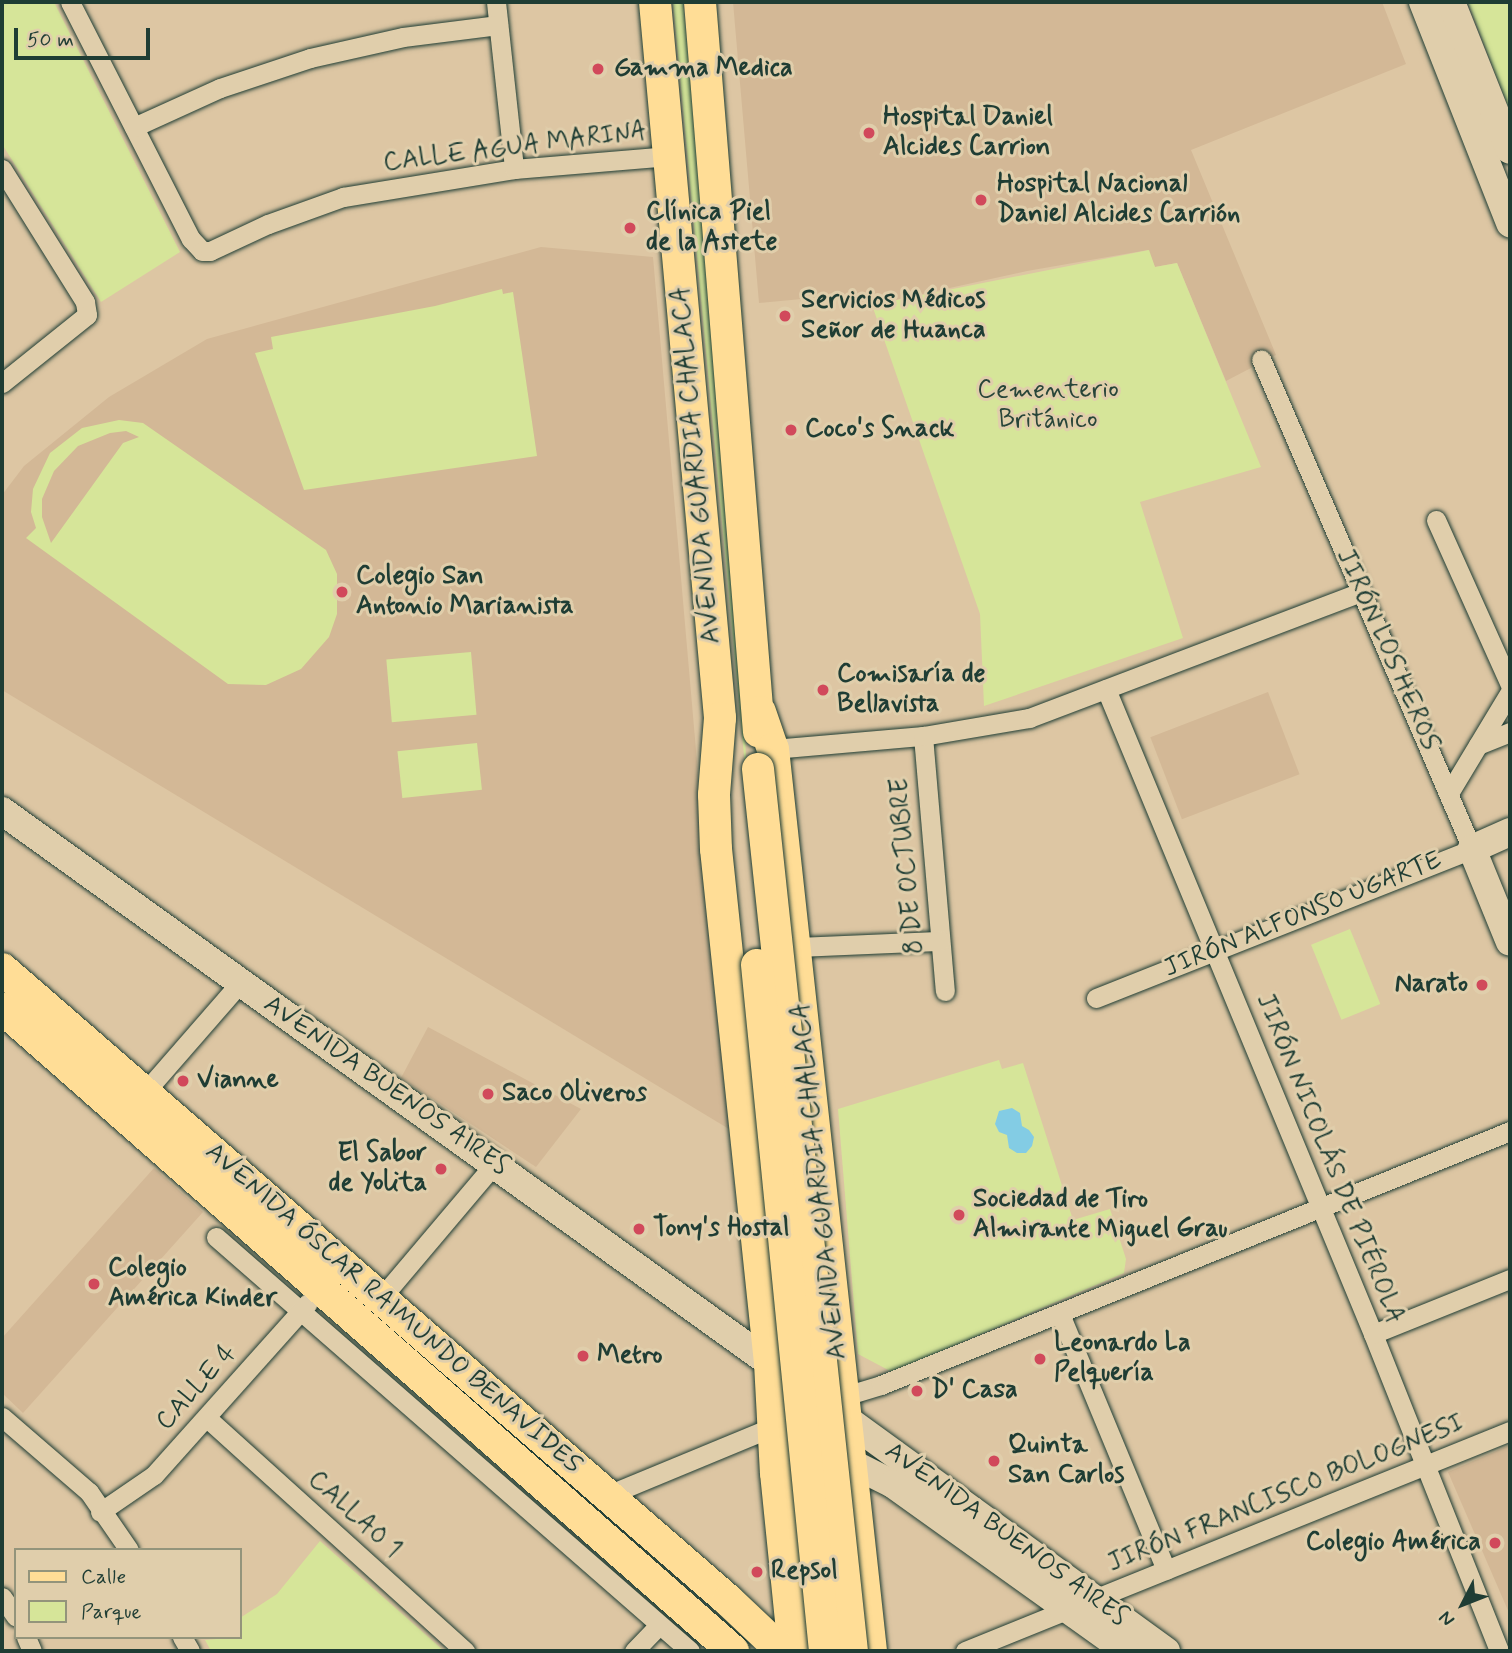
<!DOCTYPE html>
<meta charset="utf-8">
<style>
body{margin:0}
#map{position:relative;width:1512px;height:1653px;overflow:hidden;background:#ddc6a3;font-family:Mynerve,sans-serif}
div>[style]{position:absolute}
.built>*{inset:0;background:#d3b896;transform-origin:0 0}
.green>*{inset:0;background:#d6e599;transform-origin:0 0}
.water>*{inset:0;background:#83cce4}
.roads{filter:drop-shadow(0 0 2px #1f3d34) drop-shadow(0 0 2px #1f3d34)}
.street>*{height:19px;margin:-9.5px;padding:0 9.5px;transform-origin:9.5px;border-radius:9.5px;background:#e0ceab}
.secondary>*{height:28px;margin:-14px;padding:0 14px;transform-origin:14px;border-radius:14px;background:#e0ceab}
.primary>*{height:32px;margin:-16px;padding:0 16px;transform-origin:16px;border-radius:16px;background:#ffdd96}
.bridges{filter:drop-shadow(0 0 2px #1f3d34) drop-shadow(0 0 2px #1f3d34)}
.primary-bridge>*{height:32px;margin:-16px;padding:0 16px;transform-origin:16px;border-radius:16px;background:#ffdd96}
.dots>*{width:19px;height:19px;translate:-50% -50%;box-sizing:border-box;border:4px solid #e0ceab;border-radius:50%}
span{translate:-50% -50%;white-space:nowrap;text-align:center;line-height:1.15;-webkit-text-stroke:6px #e0ceab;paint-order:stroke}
.poi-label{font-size:26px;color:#1f3d34;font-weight:700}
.left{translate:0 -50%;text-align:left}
.right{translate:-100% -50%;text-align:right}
.street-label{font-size:26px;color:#1f3d34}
.park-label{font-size:26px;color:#284539}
.frame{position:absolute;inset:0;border:4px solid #1f3d34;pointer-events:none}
.legend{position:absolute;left:14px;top:1548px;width:228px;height:91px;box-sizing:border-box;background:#e0ceab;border:2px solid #93947b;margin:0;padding:9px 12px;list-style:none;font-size:21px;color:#1f3d34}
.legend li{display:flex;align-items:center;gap:14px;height:35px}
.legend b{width:35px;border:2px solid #93947b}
.north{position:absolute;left:1428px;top:1569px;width:70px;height:70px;-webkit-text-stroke:5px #e0ceab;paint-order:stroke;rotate:228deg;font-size:19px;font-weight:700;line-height:28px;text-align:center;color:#1f3d34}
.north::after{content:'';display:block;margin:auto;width:24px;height:32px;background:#1f3d34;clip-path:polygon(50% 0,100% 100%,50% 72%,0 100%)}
.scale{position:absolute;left:14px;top:28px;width:136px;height:32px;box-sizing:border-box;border:4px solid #1f3d34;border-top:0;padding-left:9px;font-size:21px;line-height:24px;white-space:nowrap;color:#1f3d34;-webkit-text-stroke:5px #e0ceab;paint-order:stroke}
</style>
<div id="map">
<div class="built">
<div style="clip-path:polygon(733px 2px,1382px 2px,1406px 64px,1191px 150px,1276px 355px,1226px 381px,1177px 263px,1155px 267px,1148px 250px,1027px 271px,872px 305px,855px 306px,844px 295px,759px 303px)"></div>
<div style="clip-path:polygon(541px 247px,653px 257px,729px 1129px,2px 690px,2px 495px,24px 466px,109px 397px,207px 339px)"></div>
<div style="left:1268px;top:692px;width:88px;height:126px;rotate:69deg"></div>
<div style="clip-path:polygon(428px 1027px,581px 1109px,536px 1167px,401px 1078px)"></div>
<div style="clip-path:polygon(154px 1168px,203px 1212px,23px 1413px,2px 1393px,2px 1338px)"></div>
<div style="clip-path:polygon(1510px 1445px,1510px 1615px,1448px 1472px)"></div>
</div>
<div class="green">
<div style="clip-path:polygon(2px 2px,54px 2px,180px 252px,101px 302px,2px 144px)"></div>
<div style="clip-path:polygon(673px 2px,683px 2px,736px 543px,748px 798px)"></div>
<div style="clip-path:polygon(1468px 2px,1510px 2px,1510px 111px)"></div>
<div style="clip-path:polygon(1149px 250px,1155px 267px,1177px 263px,1261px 467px,1140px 502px,1183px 638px,984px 706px,980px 614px,872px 305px)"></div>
<div style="clip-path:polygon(502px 289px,503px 294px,513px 292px,537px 456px,304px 490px,255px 353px,273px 349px,271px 337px,435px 306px)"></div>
<div style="clip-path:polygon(evenodd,119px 420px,143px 423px,326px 550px,337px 574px,337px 614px,329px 637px,301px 669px,266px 685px,228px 684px,26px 538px,36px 528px,31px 512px,33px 489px,50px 453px,82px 428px,119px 420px,126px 431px,139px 437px,123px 443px,51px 543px,42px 517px,42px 499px,54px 471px,78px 446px,110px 433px,126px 431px)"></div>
<div style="left:471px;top:652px;width:63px;height:85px;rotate:85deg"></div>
<div style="left:477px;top:743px;width:47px;height:80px;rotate:84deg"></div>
<div style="left:1350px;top:929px;width:81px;height:42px;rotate:68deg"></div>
<div style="clip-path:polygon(999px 1060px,1002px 1069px,1023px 1063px,1073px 1220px,1110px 1209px,1126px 1259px,1124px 1273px,892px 1372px,858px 1354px,838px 1109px)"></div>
<div style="clip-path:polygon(320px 1541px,444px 1651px,211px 1651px,205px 1640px,240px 1637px,240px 1618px,277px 1594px)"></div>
</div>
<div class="water">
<div style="clip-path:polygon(1012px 1108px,1020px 1113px,1022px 1126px,1029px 1130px,1034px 1137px,1032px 1146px,1026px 1153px,1017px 1153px,1009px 1148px,1007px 1135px,999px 1132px,995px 1124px,999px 1111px)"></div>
</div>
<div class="roads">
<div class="street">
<div style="left:70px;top:2px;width:266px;rotate:63deg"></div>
<div style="left:191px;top:239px;width:16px;rotate:47deg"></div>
<div style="left:202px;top:251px;width:8px"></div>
<div style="left:210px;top:251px;width:64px;rotate:-25deg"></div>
<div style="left:268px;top:224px;width:80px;rotate:-19.8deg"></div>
<div style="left:343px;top:197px;width:173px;rotate:-9.3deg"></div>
<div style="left:514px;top:169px;width:156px;rotate:-4.8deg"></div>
<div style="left:496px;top:2px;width:168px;rotate:83.8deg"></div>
<div style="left:134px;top:127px;width:94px;rotate:-24.4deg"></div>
<div style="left:220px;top:88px;width:95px;rotate:-18.4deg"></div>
<div style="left:310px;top:58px;width:95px;rotate:-12.7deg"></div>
<div style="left:403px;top:37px;width:96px;rotate:-7.2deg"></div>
<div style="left:2px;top:169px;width:157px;rotate:58deg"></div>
<div style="left:85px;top:302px;width:13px;rotate:81deg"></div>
<div style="left:87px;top:315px;width:109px;rotate:141.3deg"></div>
<div style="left:1436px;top:520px;width:181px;rotate:65.8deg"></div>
<div style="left:1106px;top:689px;width:698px;rotate:67.51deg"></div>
<div style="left:1373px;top:1334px;width:341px;rotate:68.3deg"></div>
<div style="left:923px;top:736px;width:256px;rotate:85.1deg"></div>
<div style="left:1478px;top:745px;width:35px;rotate:-22deg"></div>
<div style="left:773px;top:749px;width:151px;rotate:-5deg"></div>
<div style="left:923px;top:736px;width:108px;rotate:-9.6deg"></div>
<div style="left:1029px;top:718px;width:355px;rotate:-20.8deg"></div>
<div style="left:1449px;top:793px;width:118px;rotate:-58.9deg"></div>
<div style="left:795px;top:947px;width:145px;rotate:-2.4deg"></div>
<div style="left:1096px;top:998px;width:404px;rotate:-21.6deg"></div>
<div style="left:1472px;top:849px;width:533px;rotate:-113.3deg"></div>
<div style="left:144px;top:1093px;width:147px;rotate:-48.9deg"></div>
<div style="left:216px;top:1237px;width:629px;rotate:41.13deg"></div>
<div style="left:381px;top:1298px;width:177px;rotate:-49.8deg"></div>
<div style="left:1060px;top:1314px;width:277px;rotate:67.5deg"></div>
<div style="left:1373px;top:1334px;width:148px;rotate:-21.9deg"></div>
<div style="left:835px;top:1399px;width:48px;rotate:-16.9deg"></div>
<div style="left:881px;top:1385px;width:678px;rotate:-21.99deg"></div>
<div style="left:2px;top:1417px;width:115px;rotate:40.8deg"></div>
<div style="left:89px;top:1492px;width:70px;rotate:55.4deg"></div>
<div style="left:207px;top:1418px;width:348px;rotate:42.1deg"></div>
<div style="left:608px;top:1495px;width:188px;rotate:-22.5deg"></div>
<div style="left:100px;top:1512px;width:65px;rotate:-34.4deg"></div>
<div style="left:154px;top:1475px;width:231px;rotate:-48.2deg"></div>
<div style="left:2px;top:1597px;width:24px;rotate:55deg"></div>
<div style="left:26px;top:1637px;width:15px;rotate:67deg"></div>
<div style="left:182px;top:1637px;width:16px;rotate:60deg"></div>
<div style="left:634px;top:1651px;width:36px;rotate:-46deg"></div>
<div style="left:965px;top:1651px;width:588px;rotate:-21.98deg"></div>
</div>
<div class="secondary">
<div style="left:1423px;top:2px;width:238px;rotate:68.5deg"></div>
<div style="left:1451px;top:2px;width:159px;rotate:68.3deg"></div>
<div style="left:2px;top:811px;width:946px;rotate:35.71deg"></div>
<div style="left:1510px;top:832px;width:42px;rotate:155.9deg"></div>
<div style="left:1472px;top:849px;width:100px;rotate:67.8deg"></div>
<div style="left:845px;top:1418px;width:397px;rotate:36deg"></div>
<div style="left:833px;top:1454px;width:67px;rotate:26.6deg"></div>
<div style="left:893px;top:1484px;width:287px;rotate:35.6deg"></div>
</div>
<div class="primary">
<div style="left:655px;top:2px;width:719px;rotate:84.81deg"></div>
<div style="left:720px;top:718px;width:77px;rotate:94.5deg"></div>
<div style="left:714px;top:795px;width:54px;rotate:87.9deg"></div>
<div style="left:716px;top:849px;width:517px;rotate:84deg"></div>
<div style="left:770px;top:1363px;width:110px;rotate:86.9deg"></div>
<div style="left:776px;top:1473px;width:179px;rotate:84.2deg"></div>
<div style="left:700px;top:2px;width:732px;rotate:85.38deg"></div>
<div style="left:760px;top:712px;width:39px;rotate:71deg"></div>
<div style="left:773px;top:749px;width:907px;rotate:83.8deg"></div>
<div style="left:2px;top:969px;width:962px;rotate:41deg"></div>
<div style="left:728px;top:1600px;width:74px;rotate:43.4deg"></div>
<div style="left:2px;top:1008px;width:974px;rotate:41.34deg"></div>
</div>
</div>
<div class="bridges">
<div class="primary-bridge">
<div style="left:758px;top:769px;width:887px;rotate:83.92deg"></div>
<div style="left:757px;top:965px;width:689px;rotate:84.34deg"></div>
</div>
</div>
<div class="dots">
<div style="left:598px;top:69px;background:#d1495b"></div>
<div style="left:869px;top:133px;background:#d1495b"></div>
<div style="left:981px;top:200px;background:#d1495b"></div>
<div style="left:630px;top:228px;background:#d1495b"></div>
<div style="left:785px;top:316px;background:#d1495b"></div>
<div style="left:791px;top:430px;background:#d1495b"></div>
<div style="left:342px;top:592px;background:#d1495b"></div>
<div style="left:823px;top:690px;background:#d1495b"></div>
<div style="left:1482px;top:985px;background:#d1495b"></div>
<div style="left:183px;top:1081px;background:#d1495b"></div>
<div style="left:488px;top:1094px;background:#d1495b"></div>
<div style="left:441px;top:1169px;background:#d1495b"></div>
<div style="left:959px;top:1215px;background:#d1495b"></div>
<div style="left:639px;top:1229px;background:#d1495b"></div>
<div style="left:94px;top:1284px;background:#d1495b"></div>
<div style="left:583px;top:1356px;background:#d1495b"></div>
<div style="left:1040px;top:1359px;background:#d1495b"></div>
<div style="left:917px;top:1391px;background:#d1495b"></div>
<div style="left:994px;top:1461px;background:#d1495b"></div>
<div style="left:1495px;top:1543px;background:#d1495b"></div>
<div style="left:757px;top:1572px;background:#d1495b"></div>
</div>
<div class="poi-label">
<span class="left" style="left:614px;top:69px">Gamma Medica</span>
<span class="left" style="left:883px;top:133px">Hospital Daniel<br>Alcides Carrion</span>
<span class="left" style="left:997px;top:200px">Hospital Nacional<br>Daniel Alcides Carrión</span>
<span class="left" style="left:646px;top:228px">Clínica Piel<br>de la Astete</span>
<span class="left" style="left:801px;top:316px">Servicios Médicos<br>Señor de Huanca</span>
<span class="left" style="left:805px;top:430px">Coco's Snack</span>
<span class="left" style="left:356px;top:592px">Colegio San<br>Antonio Marianista</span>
<span class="left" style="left:837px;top:690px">Comisaría de<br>Bellavista</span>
<span class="right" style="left:1468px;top:985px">Narato</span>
<span class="left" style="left:197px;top:1081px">Vianne</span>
<span class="left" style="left:502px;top:1094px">Saco Oliveros</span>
<span class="right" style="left:427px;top:1169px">El Sabor<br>de Yolita</span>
<span class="left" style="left:973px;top:1215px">Sociedad de Tiro<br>Almirante Miguel Grau</span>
<span class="left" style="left:653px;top:1229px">Tony's Hostal</span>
<span class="left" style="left:108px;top:1284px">Colegio<br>América Kinder</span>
<span class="left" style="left:1054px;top:1359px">Leonardo La<br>Pelquería</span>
<span class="left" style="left:597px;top:1356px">Metro</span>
<span class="left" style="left:931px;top:1391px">D' Casa</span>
<span class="left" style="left:1008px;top:1461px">Quinta<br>San Carlos</span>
<span class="right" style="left:1481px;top:1543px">Colegio América</span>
<span class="left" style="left:771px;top:1572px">Repsol</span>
</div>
<div class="street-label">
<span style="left:515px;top:148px;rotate:-7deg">CALLE AGUA MARINA</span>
<span style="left:697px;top:465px;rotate:-95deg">AVENIDA GUARDIA CHALACA</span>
<span style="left:1387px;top:650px;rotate:66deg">JIRÓN LOS HEROS</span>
<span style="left:908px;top:866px;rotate:-95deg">8 DE OCTUBRE</span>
<span style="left:1303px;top:915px;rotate:-22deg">JIRÓN ALFONSO UGARTE</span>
<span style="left:386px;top:1086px;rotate:35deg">AVENIDA BUENOS AIRES</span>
<span style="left:1329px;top:1159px;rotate:68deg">JIRÓN NICOLÁS DE PIÉROLA</span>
<span style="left:820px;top:1181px;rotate:-96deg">AVENIDA GUARDIA CHALACA</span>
<span style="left:393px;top:1309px;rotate:41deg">AVENIDA ÓSCAR RAIMUNDO BENAVIDES</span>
<span style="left:197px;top:1388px;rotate:-48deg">CALLE 4</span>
<span style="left:1286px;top:1494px;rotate:-22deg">JIRÓN FRANCISCO BOLOGNESI</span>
<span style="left:354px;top:1515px;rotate:42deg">CALLAO 1</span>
<span style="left:1006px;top:1535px;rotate:36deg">AVENIDA BUENOS AIRES</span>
</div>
<div class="park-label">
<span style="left:1048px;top:406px">Cementerio<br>Británico</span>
</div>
<div class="frame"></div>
<ul class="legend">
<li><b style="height:9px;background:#ffdd96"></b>Calle</li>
<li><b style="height:19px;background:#d6e599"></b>Parque</li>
</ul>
<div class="north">N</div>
<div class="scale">50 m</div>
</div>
